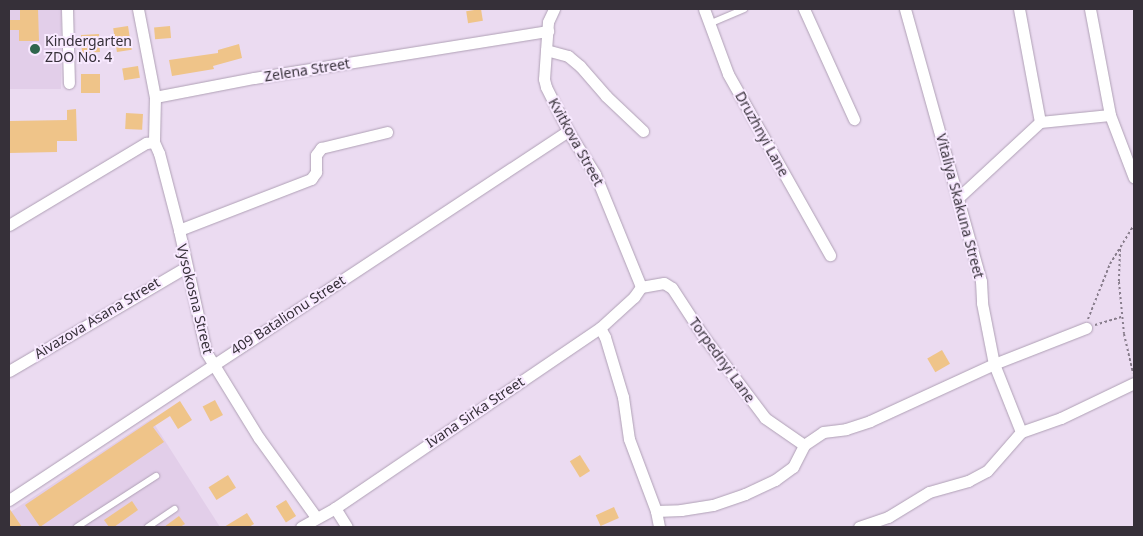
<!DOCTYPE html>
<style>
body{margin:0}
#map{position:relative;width:1143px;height:536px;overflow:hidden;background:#ebdbf1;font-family:"Noto Sans",sans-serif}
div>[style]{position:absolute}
.built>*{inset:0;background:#e2cee9;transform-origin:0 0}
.building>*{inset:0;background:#efc489;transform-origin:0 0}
.path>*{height:2px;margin-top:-1px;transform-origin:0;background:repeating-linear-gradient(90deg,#887d8c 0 2.5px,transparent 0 5px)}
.roads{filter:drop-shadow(0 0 1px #afa0b5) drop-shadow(0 0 1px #afa0b5)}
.lane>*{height:5.5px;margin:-2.75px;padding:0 2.75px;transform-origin:2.75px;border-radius:2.75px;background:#fff}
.street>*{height:11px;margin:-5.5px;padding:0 5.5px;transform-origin:5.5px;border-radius:5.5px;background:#fff}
.dots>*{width:14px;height:14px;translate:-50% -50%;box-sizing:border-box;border:2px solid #f8e9ff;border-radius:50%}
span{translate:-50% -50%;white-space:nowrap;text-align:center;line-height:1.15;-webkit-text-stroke:4px #f8e9ff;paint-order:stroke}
.poi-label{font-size:14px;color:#363039}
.left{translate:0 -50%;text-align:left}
.street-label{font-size:14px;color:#363039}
.frame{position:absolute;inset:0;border:10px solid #363039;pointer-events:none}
</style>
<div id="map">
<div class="built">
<div style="left:9px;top:9px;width:52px;height:80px"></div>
<div style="clip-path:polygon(151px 419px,220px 527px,9px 527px,9px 513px)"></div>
</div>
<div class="building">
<div style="clip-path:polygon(20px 9px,38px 9px,39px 41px,19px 41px,19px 30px,9px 30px,9px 20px,20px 20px)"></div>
<div style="left:481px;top:9px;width:12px;height:15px;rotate:81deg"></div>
<div style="left:128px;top:26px;width:24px;height:15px;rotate:81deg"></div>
<div style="left:170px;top:26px;width:12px;height:16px;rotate:85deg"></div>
<div style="left:99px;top:34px;width:18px;height:18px;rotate:87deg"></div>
<div style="clip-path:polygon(239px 44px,242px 58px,213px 66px,214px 69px,172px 76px,169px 60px,218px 53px,218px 50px)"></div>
<div style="left:138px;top:66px;width:12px;height:16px;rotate:81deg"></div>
<div style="left:81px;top:74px;width:19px;height:19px"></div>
<div style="clip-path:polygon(76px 109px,77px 141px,57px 141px,57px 152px,9px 153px,9px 121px,67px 120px,67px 110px)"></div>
<div style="left:126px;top:113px;width:17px;height:16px;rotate:3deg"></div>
<div style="left:942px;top:350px;width:16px;height:17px;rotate:60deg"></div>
<div style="left:215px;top:400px;width:17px;height:14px;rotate:62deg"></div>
<div style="clip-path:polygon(180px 401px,192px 420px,178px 429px,170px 416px,153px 427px,164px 442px,40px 527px,25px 505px)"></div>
<div style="left:580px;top:455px;width:19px;height:12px;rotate:58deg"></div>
<div style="left:228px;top:475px;width:15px;height:23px;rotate:58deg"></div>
<div style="left:286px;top:500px;width:19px;height:12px;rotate:58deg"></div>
<div style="clip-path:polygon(132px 501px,138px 510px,114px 527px,109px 527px,104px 520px)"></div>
<div style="left:614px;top:507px;width:12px;height:20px;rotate:66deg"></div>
<div style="clip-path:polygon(9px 508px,22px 527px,9px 527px)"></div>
<div style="clip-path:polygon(247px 513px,254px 524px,249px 527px,224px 527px)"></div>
<div style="clip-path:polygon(179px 516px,185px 524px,180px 527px,164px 527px)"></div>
</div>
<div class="path">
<div style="left:1120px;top:249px;width:33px;rotate:92deg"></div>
<div style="left:1119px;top:282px;width:52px;rotate:84.5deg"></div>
<div style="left:1124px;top:334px;width:40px;rotate:77deg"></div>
<div style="left:1088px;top:319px;width:59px;rotate:-68.2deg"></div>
<div style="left:1110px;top:264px;width:46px;rotate:-58.4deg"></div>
<div style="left:1095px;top:325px;width:28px;rotate:-17deg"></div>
</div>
<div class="roads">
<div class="lane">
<div style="left:709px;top:24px;width:38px;rotate:-23deg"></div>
<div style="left:77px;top:527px;width:94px;rotate:-32.8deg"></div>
<div style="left:148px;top:527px;width:32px;rotate:-34deg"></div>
</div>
<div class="street">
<div style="left:67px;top:9px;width:74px;rotate:88.5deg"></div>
<div style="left:138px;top:9px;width:90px;rotate:79.1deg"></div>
<div style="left:155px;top:97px;width:101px;rotate:-10.9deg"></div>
<div style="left:254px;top:78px;width:298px;rotate:-9.1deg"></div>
<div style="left:554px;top:9px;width:14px;rotate:115deg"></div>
<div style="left:548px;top:22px;width:57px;rotate:94deg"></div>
<div style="left:544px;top:79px;width:8px;rotate:76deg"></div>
<div style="left:546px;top:87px;width:49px;rotate:63.4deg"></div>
<div style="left:568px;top:131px;width:51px;rotate:57.9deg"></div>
<div style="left:595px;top:174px;width:122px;rotate:67.8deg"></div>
<div style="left:704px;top:9px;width:69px;rotate:69.7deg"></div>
<div style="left:728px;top:74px;width:208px;rotate:60.6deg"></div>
<div style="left:804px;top:9px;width:121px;rotate:65.6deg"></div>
<div style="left:905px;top:9px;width:282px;rotate:74.4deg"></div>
<div style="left:981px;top:281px;width:22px;rotate:87deg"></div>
<div style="left:982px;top:303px;width:62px;rotate:78.9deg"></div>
<div style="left:994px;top:364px;width:73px;rotate:68.3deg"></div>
<div style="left:1090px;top:9px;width:108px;rotate:79.3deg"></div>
<div style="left:546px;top:50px;width:23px;rotate:15deg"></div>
<div style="left:568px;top:56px;width:16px;rotate:40deg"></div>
<div style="left:580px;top:66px;width:40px;rotate:49deg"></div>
<div style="left:606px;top:96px;width:51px;rotate:43.4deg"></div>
<div style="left:155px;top:97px;width:45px;rotate:91.3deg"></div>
<div style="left:154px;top:142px;width:12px;rotate:66deg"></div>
<div style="left:159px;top:153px;width:80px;rotate:75.4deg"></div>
<div style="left:179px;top:230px;width:125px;rotate:77.5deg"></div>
<div style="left:206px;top:352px;width:101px;rotate:58.4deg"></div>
<div style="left:259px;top:438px;width:97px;rotate:54.2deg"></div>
<div style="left:1040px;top:122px;width:70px;rotate:-5.7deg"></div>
<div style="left:1110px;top:115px;width:67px;rotate:69.1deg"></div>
<div style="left:959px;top:197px;width:110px;rotate:-42.8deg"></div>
<div style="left:1040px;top:122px;width:115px;rotate:-100.5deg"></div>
<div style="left:9px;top:225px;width:160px;rotate:-30.9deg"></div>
<div style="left:146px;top:143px;width:8px;rotate:-7deg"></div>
<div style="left:179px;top:230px;width:142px;rotate:-21.1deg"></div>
<div style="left:311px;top:179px;width:9px;rotate:-54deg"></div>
<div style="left:316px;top:172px;width:17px;rotate:-90deg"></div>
<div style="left:316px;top:155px;width:9px;rotate:-54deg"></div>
<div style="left:321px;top:148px;width:68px;rotate:-13.6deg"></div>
<div style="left:641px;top:287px;width:23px;rotate:-10deg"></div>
<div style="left:664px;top:283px;width:9px;rotate:32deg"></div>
<div style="left:672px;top:288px;width:59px;rotate:56.9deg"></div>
<div style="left:704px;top:337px;width:101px;rotate:53deg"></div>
<div style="left:765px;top:418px;width:47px;rotate:34.7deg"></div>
<div style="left:600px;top:328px;width:10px;rotate:61deg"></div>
<div style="left:605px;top:337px;width:63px;rotate:73.3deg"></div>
<div style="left:623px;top:397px;width:42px;rotate:81.9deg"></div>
<div style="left:629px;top:439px;width:77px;rotate:69.4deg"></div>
<div style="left:656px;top:511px;width:16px;rotate:79deg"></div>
<div style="left:9px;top:371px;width:205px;rotate:-30.4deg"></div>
<div style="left:9px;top:500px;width:670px;rotate:-33.43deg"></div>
<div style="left:335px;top:508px;width:22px;rotate:58deg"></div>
<div style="left:656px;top:511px;width:25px;rotate:-2deg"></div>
<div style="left:681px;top:510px;width:32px;rotate:-9deg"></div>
<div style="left:713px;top:505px;width:34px;rotate:-19deg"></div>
<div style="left:745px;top:494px;width:33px;rotate:-25deg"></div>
<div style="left:775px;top:480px;width:22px;rotate:-36deg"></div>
<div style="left:793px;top:467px;width:25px;rotate:-63deg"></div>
<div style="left:804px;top:445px;width:23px;rotate:-34deg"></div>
<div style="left:823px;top:432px;width:23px;rotate:-7deg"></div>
<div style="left:846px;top:429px;width:25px;rotate:-18deg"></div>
<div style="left:870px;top:421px;width:136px;rotate:-24.7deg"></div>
<div style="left:994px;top:364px;width:99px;rotate:-21.4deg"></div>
<div style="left:301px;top:527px;width:39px;rotate:-29deg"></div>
<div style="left:335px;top:508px;width:320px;rotate:-34.2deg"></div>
<div style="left:600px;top:328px;width:46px;rotate:-42.4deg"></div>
<div style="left:634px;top:297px;width:12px;rotate:-55deg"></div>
<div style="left:859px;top:527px;width:31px;rotate:-19deg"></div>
<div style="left:888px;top:517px;width:48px;rotate:-31.4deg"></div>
<div style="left:929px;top:492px;width:41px;rotate:-15.8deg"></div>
<div style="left:968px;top:481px;width:21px;rotate:-28deg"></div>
<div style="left:987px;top:471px;width:52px;rotate:-48.9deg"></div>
<div style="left:1021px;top:432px;width:42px;rotate:-19.3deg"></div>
<div style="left:1061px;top:418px;width:81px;rotate:-25.6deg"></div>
</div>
</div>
<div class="dots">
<div style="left:35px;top:49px;background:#2f664d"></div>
</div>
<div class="poi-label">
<span class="left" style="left:45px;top:49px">Kindergarten<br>ZDO No. 4</span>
</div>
<div class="street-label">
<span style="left:307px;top:70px;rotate:-9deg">Zelena Street</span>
<span style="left:762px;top:134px;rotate:61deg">Druzhnyi Lane</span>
<span style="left:576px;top:142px;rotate:61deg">Kvitkova Street</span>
<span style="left:960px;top:206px;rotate:75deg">Vitaliya Skakuna Street</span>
<span style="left:195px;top:299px;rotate:76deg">Vysokosna Street</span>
<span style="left:288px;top:315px;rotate:-33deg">409 Batalionu Street</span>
<span style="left:97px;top:318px;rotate:-31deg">Aivazova Asana Street</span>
<span style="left:722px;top:360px;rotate:54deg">Torpednyi Lane</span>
<span style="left:475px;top:412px;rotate:-34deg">Ivana Sirka Street</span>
</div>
<div class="frame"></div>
</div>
